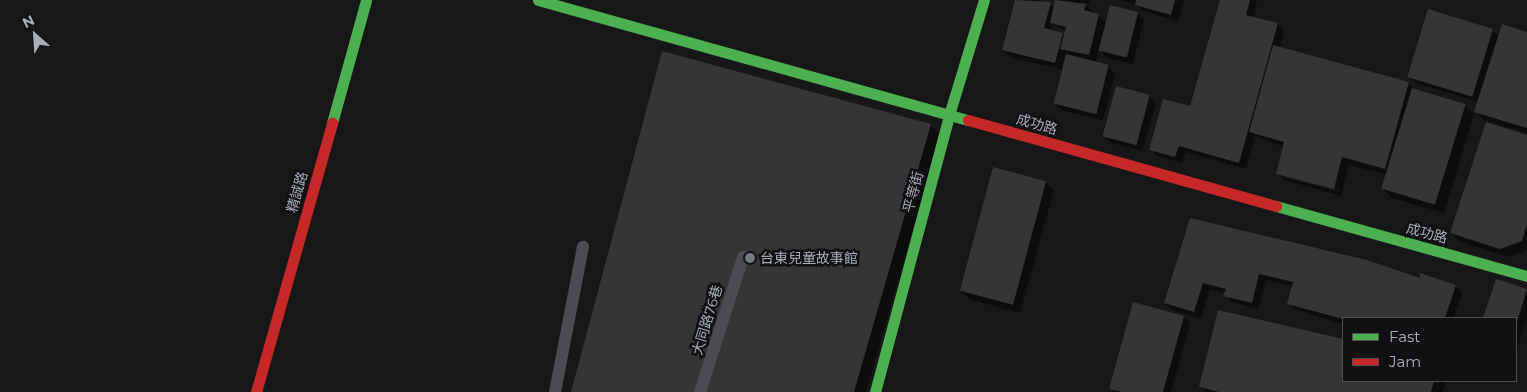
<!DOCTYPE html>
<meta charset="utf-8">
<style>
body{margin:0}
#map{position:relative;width:1527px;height:392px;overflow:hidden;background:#171717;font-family:Montserrat,"Noto Sans TC",sans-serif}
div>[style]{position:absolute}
.shadow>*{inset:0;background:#0007}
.building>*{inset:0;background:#353536;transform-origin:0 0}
.lane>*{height:12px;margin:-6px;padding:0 6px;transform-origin:6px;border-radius:6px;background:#4b4c50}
.fast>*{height:11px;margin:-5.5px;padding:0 5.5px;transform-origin:5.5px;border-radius:5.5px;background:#4caf50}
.jam>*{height:11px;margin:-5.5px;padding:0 5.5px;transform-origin:5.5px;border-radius:5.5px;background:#c62828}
.dots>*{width:14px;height:14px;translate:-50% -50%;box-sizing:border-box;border:2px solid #111113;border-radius:50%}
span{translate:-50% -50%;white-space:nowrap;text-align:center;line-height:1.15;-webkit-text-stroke:5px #111113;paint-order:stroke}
.street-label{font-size:14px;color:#a8adb8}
.poi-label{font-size:14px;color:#a8adb8}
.left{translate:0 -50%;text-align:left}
.legend{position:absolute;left:1342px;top:317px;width:175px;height:65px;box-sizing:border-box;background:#111113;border:1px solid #4d4f55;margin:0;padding:6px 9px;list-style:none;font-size:15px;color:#a8adb8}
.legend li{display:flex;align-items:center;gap:10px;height:25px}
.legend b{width:25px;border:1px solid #4d4f55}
.north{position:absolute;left:10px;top:10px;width:50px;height:50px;-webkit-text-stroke:4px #111113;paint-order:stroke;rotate:334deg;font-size:14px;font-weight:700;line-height:20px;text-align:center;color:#a8adb8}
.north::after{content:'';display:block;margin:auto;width:18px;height:22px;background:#a8adb8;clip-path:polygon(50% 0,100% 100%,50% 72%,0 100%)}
</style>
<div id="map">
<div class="shadow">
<div style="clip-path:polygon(evenodd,1016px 0,1038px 0,1055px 8px,1057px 0,1090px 0,1089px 4px,1083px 3px,1107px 23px,1137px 13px,1144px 20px,1133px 64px,1107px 58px,1099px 49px,1096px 63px,1108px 67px,1115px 73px,1103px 120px,1061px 110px,1055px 103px,1063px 70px,1010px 57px,1003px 50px,1016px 0,1053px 25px,1066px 31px,1065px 37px,1051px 32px,1053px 25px)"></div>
<div style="clip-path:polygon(1120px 0,1184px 0,1178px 21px,1143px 11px,1136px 5px)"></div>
<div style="clip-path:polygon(evenodd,1222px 0,1257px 0,1254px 18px,1278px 24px,1284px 31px,1280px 48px,1408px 83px,1417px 91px,1465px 106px,1474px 114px,1444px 213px,1392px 198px,1383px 189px,1388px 175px,1349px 165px,1341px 196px,1284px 180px,1277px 173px,1284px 147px,1255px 136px,1246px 169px,1186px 152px,1182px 163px,1157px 156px,1151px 149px,1191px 108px,1222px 0,1283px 175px,1340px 190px,1340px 192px,1283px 177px,1283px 175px)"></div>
<div style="clip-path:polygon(1492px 30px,1499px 37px,1527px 33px,1527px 133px,1484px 120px,1476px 111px,1479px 102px,1415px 83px,1409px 76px)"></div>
<div style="clip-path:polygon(1149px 96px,1156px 103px,1142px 151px,1111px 143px,1104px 136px)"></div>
<div style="clip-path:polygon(931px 126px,940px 135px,866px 392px,572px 392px)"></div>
<div style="clip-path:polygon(1527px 137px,1527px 250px,1509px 257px,1460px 242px,1451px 233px)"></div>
<div style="clip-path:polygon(1045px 182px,1054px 190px,1020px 313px,969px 299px,960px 290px)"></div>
<div style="clip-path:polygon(1191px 220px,1421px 280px,1456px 286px,1462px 293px,1454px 318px,1343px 318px,1343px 324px,1296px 310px,1289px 304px,1293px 286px,1266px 280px,1258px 309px,1231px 302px,1225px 293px,1210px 289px,1201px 318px,1172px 310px,1165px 303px)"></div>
<div style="clip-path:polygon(1497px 281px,1527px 291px,1527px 318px,1516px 353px,1516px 318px,1485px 318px)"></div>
<div style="clip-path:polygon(1219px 311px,1343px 340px,1343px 381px,1446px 381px,1443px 392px,1206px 392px,1201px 387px)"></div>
<div style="clip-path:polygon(1184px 317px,1190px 324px,1171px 392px,1114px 392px,1110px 388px)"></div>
</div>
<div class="building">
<div style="clip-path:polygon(1015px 0,1051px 2px,1044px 28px,1063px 33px,1055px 63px,1002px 50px)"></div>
<div style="clip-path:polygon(1055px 0,1086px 4px,1084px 10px,1099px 14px,1089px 55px,1060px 49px,1066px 27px,1050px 23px)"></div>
<div style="clip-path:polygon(1136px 0,1175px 0,1171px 15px,1135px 5px)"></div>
<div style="clip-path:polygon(1220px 0,1250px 0,1246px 15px,1278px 23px,1239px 163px,1179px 146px,1175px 157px,1149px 150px,1163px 99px,1190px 106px)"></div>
<div style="left:1110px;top:5px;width:29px;height:47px;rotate:14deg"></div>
<div style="left:1428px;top:9px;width:68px;height:71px;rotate:17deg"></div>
<div style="clip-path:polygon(1502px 24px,1527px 32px,1527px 128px,1474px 112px)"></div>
<div style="clip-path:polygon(1273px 45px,1409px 82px,1385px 169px,1342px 157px,1334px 189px,1276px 174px,1284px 142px,1249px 132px)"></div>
<div style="clip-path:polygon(662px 51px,931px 124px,854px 392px,571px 392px)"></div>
<div style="left:1066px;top:54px;width:44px;height:51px;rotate:14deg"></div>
<div style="left:1116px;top:86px;width:35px;height:52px;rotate:15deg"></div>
<div style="left:1412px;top:88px;width:56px;height:105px;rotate:17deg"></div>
<div style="clip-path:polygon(1486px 122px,1527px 135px,1527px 224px,1522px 241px,1500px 249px,1450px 233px)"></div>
<div style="left:993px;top:167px;width:55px;height:128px;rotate:15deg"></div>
<div style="clip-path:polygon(1190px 218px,1367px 260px,1420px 278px,1420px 273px,1456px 285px,1445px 318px,1343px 319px,1287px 304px,1293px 282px,1259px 274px,1252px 303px,1223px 296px,1226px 289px,1203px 283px,1194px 312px,1164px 303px)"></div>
<div style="clip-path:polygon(1496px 279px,1527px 289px,1516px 325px,1516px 318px,1483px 318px)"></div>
<div style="clip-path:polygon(1133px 302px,1184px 316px,1163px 392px,1122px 392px,1109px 389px)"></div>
<div style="clip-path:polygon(1218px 310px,1343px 339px,1343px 381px,1434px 381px,1431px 392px,1219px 392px,1199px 387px)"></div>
</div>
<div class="lane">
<div style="left:555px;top:392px;width:148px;rotate:-79.1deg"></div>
<div style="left:700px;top:392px;width:142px;rotate:-72.3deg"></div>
</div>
<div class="fast">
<div style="left:538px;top:0;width:446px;rotate:15.6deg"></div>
<div style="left:332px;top:123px;width:128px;rotate:-74.5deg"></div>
<div style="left:1276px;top:206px;width:261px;rotate:15.6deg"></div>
<div style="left:875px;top:392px;width:287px;rotate:-75deg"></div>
<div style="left:949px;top:115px;width:120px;rotate:-73.1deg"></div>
</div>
<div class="jam">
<div style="left:968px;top:120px;width:320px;rotate:15.6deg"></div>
<div style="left:256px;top:392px;width:280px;rotate:-74.2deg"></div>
</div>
<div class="dots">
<div style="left:750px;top:258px;background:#757880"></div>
</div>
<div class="street-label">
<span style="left:1037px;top:124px;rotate:16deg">成功路</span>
<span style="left:297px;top:192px;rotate:-74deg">精誠路</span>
<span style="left:913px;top:192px;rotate:-75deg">平等街</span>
<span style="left:1427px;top:233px;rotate:15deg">成功路</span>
<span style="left:707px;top:320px;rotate:-73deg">大同路76巷</span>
</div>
<div class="poi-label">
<span class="left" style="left:760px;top:258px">台東兒童故事館</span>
</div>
<ul class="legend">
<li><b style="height:6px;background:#4caf50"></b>Fast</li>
<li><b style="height:6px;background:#c62828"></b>Jam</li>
</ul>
<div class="north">N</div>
</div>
